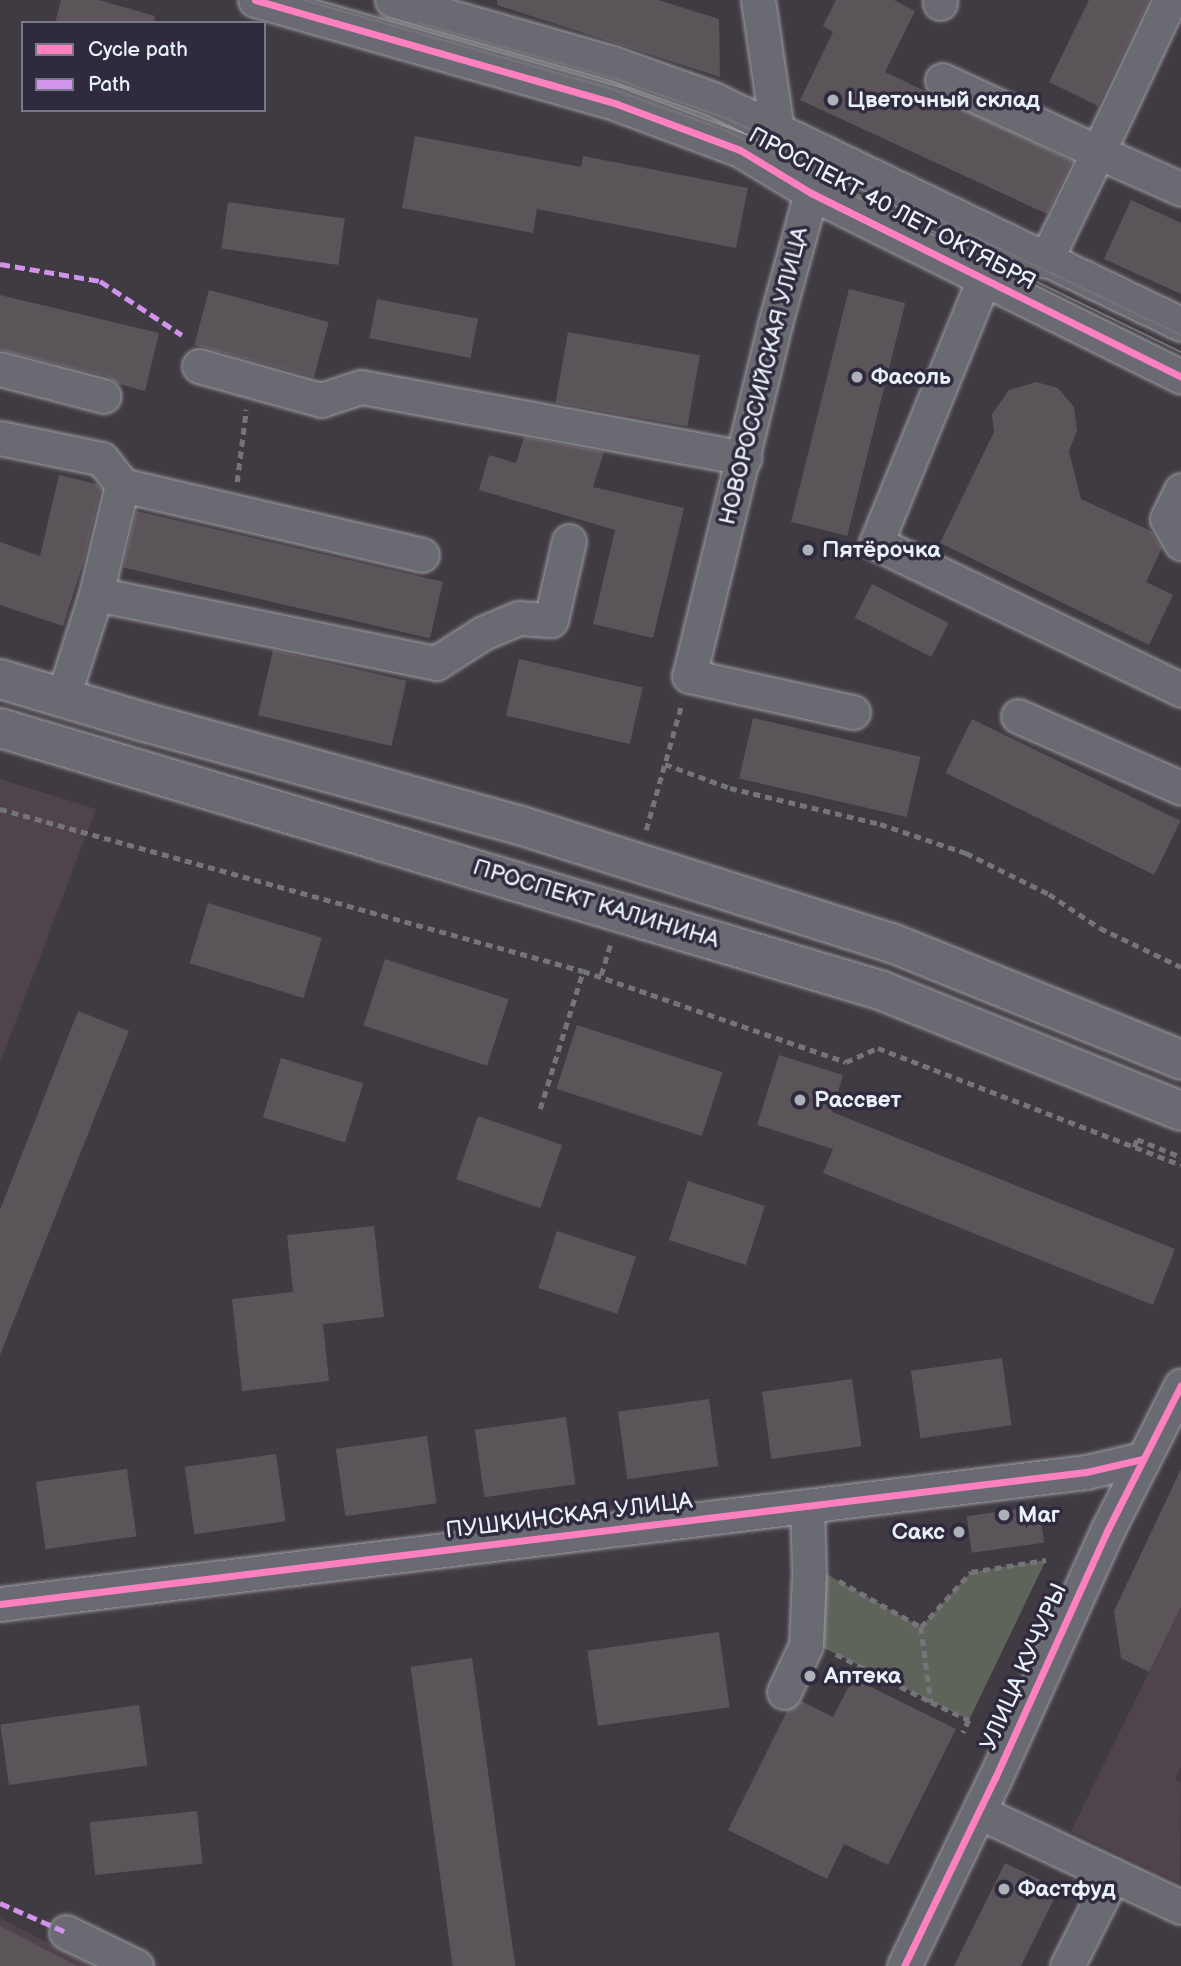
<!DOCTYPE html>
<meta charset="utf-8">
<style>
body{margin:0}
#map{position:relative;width:1181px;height:1966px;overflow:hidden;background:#403a42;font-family:"Balsamiq Sans",sans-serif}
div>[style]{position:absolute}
.built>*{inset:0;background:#4f434d}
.green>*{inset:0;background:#5f645b}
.building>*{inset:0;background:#5b5559;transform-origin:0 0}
.path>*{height:4.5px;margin-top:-2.25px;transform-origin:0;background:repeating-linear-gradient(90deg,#757479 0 7px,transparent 0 12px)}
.roads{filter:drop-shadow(0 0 2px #9f9ea3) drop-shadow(0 0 2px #9f9ea3)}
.minor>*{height:33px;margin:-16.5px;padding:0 16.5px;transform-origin:16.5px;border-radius:16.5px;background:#6a6b72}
.major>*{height:38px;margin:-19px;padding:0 19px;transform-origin:19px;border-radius:19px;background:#6a6b72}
.tram>*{height:2px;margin:-1px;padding:0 1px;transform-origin:1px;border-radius:1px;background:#757479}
.quiet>*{height:5px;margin-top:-2.5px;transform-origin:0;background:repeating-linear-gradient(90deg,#d193ec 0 10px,transparent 0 15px)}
.cycleway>*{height:7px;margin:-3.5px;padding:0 3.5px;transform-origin:3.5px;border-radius:3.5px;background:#ff80c0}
.dots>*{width:19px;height:19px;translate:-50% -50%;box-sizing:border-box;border:4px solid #2f2a3d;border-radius:50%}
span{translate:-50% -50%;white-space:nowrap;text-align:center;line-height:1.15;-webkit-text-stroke:7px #2f2a3d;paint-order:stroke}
.poi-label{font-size:23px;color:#e8f1f8;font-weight:700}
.left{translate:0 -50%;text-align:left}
.right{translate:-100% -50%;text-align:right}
.street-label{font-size:23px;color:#e8f1f8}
.legend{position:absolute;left:21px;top:21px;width:245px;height:91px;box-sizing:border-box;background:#2f2a3d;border:2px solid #797a88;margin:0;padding:9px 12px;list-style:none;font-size:21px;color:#e8f1f8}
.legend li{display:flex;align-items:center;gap:14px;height:35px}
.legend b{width:35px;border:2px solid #797a88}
</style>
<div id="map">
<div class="built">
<div style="clip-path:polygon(0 779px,96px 809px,0 1063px)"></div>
<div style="clip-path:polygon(1181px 1607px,1181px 1767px,1175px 1780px,1181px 1783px,1180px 1883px,1071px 1831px)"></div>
<div style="clip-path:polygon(0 1918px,92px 1966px,0 1966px)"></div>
</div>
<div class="green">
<div style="clip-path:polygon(1046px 1560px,969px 1720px,820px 1646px,821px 1571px,921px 1627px,971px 1572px)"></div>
</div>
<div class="building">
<div style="clip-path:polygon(61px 0,99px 0,155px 16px,154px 23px,55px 23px)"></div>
<div style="clip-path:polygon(497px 0,658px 0,719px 19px,720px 77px,497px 5px)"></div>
<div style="clip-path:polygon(836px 0,894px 0,915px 11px,885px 72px,1072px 161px,1047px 214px,800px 100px,833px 32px,823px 26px)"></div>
<div style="clip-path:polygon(1089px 0,1149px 0,1098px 106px,1049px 82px)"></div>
<div style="clip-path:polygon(415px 136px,581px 167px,583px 156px,748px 188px,736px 248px,537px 209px,533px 233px,402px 208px)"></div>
<div style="clip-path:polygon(1131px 200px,1181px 223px,1181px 294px,1104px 259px)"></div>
<div style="left:228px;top:202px;width:118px;height:47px;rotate:8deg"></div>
<div style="left:849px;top:289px;width:58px;height:240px;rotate:14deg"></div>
<div style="left:209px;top:290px;width:124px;height:57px;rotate:15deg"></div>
<div style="clip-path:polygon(0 295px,159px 333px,145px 391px,119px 384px,109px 377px,0 350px)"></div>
<div style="left:377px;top:299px;width:103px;height:40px;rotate:11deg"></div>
<div style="left:568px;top:332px;width:134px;height:72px;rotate:10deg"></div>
<div style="clip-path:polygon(1036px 382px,1058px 388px,1074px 407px,1077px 431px,1069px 451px,1081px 499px,1151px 531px,1162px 548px,1146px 582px,1173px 595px,1149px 645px,940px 543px,994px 432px,992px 414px,1009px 390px)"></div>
<div style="clip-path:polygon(524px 437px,604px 452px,593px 487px,684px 508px,653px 638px,593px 624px,615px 530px,479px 490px,489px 455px,516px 463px)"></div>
<div style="clip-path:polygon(59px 475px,97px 484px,101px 489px,84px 560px,63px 626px,0 605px,0 542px,40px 556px)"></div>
<div style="left:136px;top:511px;width:315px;height:58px;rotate:13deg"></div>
<div style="left:872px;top:584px;width:86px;height:38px;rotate:27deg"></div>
<div style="left:273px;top:650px;width:137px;height:67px;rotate:13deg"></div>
<div style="left:519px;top:659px;width:127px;height:58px;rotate:13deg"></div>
<div style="left:753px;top:718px;width:172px;height:62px;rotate:13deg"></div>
<div style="left:972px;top:719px;width:232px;height:60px;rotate:26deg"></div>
<div style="left:208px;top:903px;width:119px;height:63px;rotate:17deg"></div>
<div style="left:385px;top:959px;width:130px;height:70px;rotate:18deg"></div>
<div style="clip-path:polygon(78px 1011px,129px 1031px,0 1355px,0 1210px)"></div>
<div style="left:577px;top:1025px;width:153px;height:67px;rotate:18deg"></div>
<div style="clip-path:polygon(779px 1055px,843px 1075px,832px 1112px,1175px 1249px,1153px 1305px,823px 1173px,833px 1149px,757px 1125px)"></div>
<div style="left:281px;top:1058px;width:86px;height:62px;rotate:17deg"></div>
<div style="left:478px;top:1116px;width:89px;height:67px;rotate:19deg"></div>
<div style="left:688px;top:1181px;width:81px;height:62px;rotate:18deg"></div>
<div style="clip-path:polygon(374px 1226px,384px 1317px,323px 1324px,329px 1381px,242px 1391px,232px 1299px,293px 1292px,287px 1235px)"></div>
<div style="left:557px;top:1231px;width:83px;height:60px;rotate:18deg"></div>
<div style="left:1002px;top:1358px;width:68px;height:92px;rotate:82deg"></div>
<div style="left:852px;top:1379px;width:68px;height:91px;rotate:82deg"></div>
<div style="left:709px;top:1399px;width:68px;height:92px;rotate:82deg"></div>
<div style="left:566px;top:1417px;width:68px;height:92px;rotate:82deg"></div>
<div style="left:427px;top:1436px;width:68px;height:92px;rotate:82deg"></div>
<div style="left:276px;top:1454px;width:68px;height:92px;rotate:82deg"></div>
<div style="left:127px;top:1469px;width:68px;height:92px;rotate:82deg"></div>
<div style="clip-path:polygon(1181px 1469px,1181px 1607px,1149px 1672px,1121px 1658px,1114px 1611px)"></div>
<div style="left:1039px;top:1506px;width:37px;height:73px;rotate:82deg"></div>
<div style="left:719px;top:1632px;width:76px;height:133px;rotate:82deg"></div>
<div style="left:472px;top:1658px;width:311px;height:62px;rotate:82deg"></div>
<div style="clip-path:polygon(853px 1678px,956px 1729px,888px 1865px,844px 1844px,827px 1879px,728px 1830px,787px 1711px,801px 1701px,833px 1717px)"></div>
<div style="left:139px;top:1705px;width:61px;height:140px;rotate:82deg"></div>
<div style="left:197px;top:1811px;width:53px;height:108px;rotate:84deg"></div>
<div style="clip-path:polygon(1005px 1863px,1059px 1889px,1021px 1966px,954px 1966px)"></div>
<div style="clip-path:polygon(0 1926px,77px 1966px,0 1966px)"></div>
</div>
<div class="path">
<div style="left:237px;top:482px;width:73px;rotate:-82.9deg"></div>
<div style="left:665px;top:764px;width:69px;rotate:20.3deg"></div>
<div style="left:730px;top:788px;width:154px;rotate:13.5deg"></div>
<div style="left:880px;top:824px;width:91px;rotate:18.6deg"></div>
<div style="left:966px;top:853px;width:93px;rotate:26.3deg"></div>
<div style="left:1049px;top:894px;width:61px;rotate:33.7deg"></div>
<div style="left:1100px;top:928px;width:90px;rotate:25.7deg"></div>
<div style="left:0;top:809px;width:605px;rotate:15.53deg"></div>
<div style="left:646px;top:830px;width:132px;rotate:-74.2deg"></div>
<div style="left:601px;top:975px;width:34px;rotate:-73deg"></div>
<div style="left:540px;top:1109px;width:145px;rotate:-72.7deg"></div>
<div style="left:583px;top:971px;width:278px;rotate:19.1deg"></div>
<div style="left:846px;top:1062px;width:35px;rotate:-24deg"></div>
<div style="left:878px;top:1048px;width:325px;rotate:21.1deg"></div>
<div style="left:1134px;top:1147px;width:9px;rotate:-69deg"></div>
<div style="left:1137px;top:1139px;width:48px;rotate:22.2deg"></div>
<div style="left:839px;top:1581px;width:94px;rotate:29.3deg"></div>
<div style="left:921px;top:1627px;width:76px;rotate:82.4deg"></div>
<div style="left:931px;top:1702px;width:42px;rotate:25.3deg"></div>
<div style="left:969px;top:1720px;width:14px;rotate:115deg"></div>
<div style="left:921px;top:1627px;width:74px;rotate:-47.7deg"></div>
<div style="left:971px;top:1572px;width:76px;rotate:-9.1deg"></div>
<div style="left:836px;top:1654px;width:106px;rotate:26.8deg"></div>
</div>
<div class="roads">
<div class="minor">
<div style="left:255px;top:0;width:377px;rotate:16deg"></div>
<div style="left:617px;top:104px;width:131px;rotate:20.5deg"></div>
<div style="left:740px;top:150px;width:83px;rotate:31.2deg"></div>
<div style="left:811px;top:193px;width:413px;rotate:26.4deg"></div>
<div style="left:392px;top:0;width:230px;rotate:15.9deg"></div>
<div style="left:613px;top:63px;width:104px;rotate:19.7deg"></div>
<div style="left:711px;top:98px;width:522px;rotate:25.68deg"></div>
<div style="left:758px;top:0;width:131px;rotate:81.7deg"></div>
<div style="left:777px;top:130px;width:72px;rotate:61.6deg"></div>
<div style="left:811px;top:193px;width:136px;rotate:105.4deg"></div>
<div style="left:775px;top:324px;width:362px;rotate:103.7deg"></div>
<div style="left:689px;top:676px;width:168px;rotate:12.4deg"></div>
<div style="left:940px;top:0;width:3px;rotate:90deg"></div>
<div style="left:1170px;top:0;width:168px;rotate:115.3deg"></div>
<div style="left:1098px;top:152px;width:91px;rotate:24deg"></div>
<div style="left:942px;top:80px;width:172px;rotate:24.8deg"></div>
<div style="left:1098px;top:152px;width:121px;rotate:115.9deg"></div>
<div style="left:983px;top:281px;width:283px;rotate:112.2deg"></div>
<div style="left:876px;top:543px;width:339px;rotate:25.7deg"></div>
<div style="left:199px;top:366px;width:127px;rotate:15.6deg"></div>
<div style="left:321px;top:400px;width:42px;rotate:-18deg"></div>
<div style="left:361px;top:387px;width:390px;rotate:10.5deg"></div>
<div style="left:0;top:369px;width:107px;rotate:14.6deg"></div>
<div style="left:0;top:438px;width:104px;rotate:11.6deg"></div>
<div style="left:102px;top:459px;width:33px;rotate:52deg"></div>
<div style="left:122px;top:485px;width:308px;rotate:13.1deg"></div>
<div style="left:1181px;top:490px;width:32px;rotate:116deg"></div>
<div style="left:1167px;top:519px;width:28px;rotate:60deg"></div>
<div style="left:96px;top:594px;width:347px;rotate:11.5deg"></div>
<div style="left:436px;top:663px;width:56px;rotate:-32.6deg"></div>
<div style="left:483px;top:633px;width:39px;rotate:-23deg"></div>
<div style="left:519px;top:618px;width:32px;rotate:4deg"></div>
<div style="left:551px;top:620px;width:81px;rotate:-77.2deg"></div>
<div style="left:63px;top:697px;width:108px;rotate:-72.2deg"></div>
<div style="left:96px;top:594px;width:112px;rotate:-76.6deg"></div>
<div style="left:1018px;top:716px;width:178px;rotate:23.8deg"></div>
<div style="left:0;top:1604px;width:1094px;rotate:-6.93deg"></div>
<div style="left:1086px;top:1472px;width:57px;rotate:-13.1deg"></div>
<div style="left:784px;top:1692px;width:52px;rotate:-64.9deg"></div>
<div style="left:806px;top:1645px;width:73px;rotate:-87.6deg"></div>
<div style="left:809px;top:1572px;width:66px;rotate:-91.7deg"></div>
<div style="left:979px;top:1812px;width:223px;rotate:25.2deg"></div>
<div style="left:66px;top:1932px;width:78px;rotate:25.9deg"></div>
<div style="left:904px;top:1966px;width:209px;rotate:-64.2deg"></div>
<div style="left:995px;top:1778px;width:273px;rotate:-65.6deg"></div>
<div style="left:1108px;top:1529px;width:161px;rotate:-63.1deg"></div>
<div style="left:1067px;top:1966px;width:102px;rotate:-63.2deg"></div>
</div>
<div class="major">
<div style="left:0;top:679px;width:154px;rotate:16.6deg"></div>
<div style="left:148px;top:723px;width:385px;rotate:15.4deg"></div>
<div style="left:519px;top:825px;width:391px;rotate:17.6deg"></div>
<div style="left:892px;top:943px;width:312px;rotate:22deg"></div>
<div style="left:0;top:728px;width:918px;rotate:16.58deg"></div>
<div style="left:880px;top:990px;width:324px;rotate:21.9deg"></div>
</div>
</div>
<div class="tram">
<div style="left:304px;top:0;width:321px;rotate:16.1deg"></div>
<div style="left:612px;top:89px;width:122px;rotate:20.1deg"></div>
<div style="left:727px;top:131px;width:505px;rotate:25.96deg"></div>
<div style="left:419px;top:23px;width:205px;rotate:15.9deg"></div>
<div style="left:616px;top:79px;width:119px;rotate:19.7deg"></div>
<div style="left:728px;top:119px;width:502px;rotate:25.49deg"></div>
</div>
<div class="quiet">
<div style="left:0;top:264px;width:101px;rotate:9.6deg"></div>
<div style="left:100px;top:281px;width:98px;rotate:33.4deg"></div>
<div style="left:0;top:1903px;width:72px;rotate:23.7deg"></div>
</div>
<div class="cycleway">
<div style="left:255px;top:0;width:377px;rotate:16deg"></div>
<div style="left:617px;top:104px;width:131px;rotate:20.5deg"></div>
<div style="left:740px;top:150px;width:83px;rotate:31.2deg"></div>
<div style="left:811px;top:193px;width:413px;rotate:26.4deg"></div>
<div style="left:0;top:1604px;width:1094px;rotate:-6.93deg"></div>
<div style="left:1086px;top:1472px;width:57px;rotate:-13.1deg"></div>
<div style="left:904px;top:1966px;width:209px;rotate:-64.2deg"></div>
<div style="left:995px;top:1778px;width:273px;rotate:-65.6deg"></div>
<div style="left:1108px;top:1529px;width:161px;rotate:-63.1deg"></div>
</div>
<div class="dots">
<div style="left:833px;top:100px;background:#adb1b8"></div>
<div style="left:857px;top:377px;background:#adb1b8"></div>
<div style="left:808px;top:550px;background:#adb1b8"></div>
<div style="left:800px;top:1100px;background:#adb1b8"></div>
<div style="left:1004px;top:1515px;background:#adb1b8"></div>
<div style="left:959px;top:1532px;background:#adb1b8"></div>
<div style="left:810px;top:1676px;background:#adb1b8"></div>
<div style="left:1004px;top:1889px;background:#adb1b8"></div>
</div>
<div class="poi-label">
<span class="left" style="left:847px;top:100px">Цветочный склад</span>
<span class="left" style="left:871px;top:377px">Фасоль</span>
<span class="left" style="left:822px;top:550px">Пятёрочка</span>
<span class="left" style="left:814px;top:1100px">Рассвет</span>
<span class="left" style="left:1018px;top:1515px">Маг</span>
<span class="right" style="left:945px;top:1532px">Сакс</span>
<span class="left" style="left:824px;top:1676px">Аптека</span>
<span class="left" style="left:1018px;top:1889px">Фастфуд</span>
</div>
<div class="street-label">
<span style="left:892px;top:209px;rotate:28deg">ПРОСПЕКТ 40 ЛЕТ ОКТЯБРЯ</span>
<span style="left:764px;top:376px;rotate:-76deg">НОВОРОССИЙСКАЯ УЛИЦА</span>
<span style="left:596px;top:904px;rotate:17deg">ПРОСПЕКТ КАЛИНИНА</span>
<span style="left:569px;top:1516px;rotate:-7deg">ПУШКИНСКАЯ УЛИЦА</span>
<span style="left:1024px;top:1667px;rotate:-66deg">УЛИЦА КУЧУРЫ</span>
</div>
<ul class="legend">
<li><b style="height:9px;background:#ff80c0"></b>Cycle path</li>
<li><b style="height:9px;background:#d193ec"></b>Path</li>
</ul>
</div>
